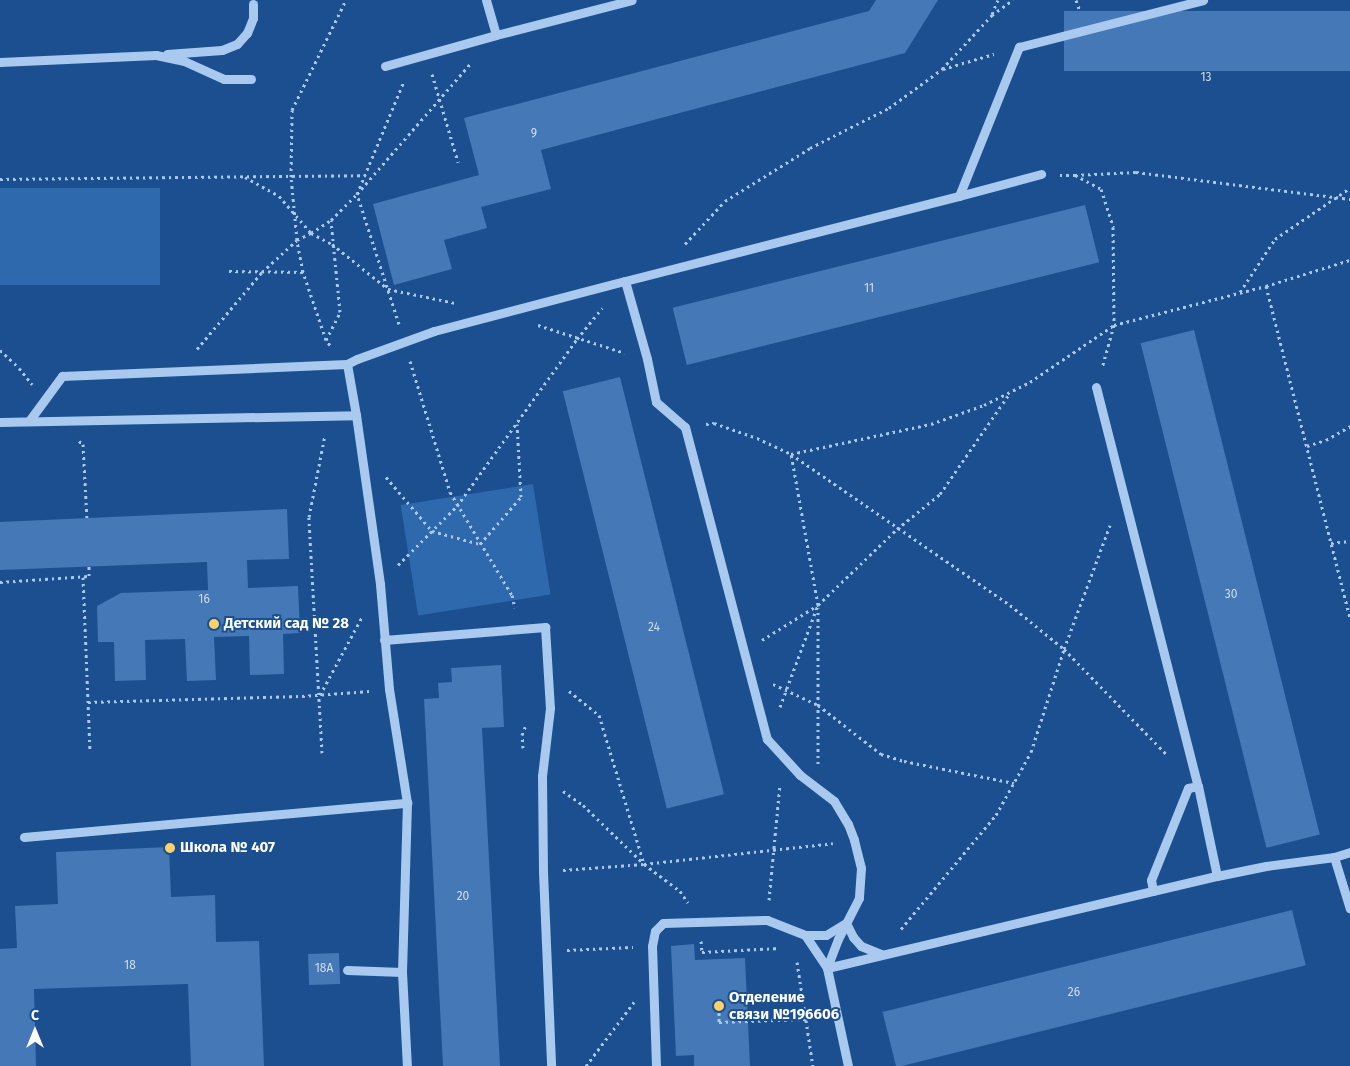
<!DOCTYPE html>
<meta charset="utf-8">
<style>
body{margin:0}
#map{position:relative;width:1350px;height:1066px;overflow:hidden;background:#1b4f8f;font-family:"Fira Sans",sans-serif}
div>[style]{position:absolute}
.green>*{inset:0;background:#2e69ad;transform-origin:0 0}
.building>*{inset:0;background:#4478b7;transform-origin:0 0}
.path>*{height:3px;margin-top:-1.5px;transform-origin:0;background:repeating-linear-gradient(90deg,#a9c9ee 0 2.5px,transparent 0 6.5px)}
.minor>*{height:9px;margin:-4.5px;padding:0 4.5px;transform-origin:4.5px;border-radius:4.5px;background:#a9c9ee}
.dots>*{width:14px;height:14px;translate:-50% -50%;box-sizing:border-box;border:2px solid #1b4f8f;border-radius:50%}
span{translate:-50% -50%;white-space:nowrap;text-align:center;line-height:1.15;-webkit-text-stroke:4px #1b4f8f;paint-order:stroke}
.number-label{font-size:12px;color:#d0dded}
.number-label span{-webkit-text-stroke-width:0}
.poi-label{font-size:15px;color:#fff;font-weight:700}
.left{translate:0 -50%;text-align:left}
.north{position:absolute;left:10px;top:1006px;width:50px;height:50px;-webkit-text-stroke:4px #1b4f8f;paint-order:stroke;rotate:0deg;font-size:14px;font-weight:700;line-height:20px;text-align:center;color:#fff}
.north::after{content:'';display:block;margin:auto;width:18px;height:22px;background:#fff;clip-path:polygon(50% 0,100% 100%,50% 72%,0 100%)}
</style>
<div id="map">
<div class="green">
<div style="left:160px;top:188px;width:97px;height:160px;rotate:90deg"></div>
<div style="left:533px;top:484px;width:112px;height:134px;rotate:81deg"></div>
</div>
<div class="building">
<div style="clip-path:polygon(876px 0,938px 0,905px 53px,541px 150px,551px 189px,481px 207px,487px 228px,444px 240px,452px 269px,394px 285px,373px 204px,479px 175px,464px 118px,869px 11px)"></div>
<div style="left:1350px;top:11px;width:60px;height:286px;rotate:90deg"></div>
<div style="left:1085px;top:205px;width:59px;height:425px;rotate:76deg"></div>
<div style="left:1194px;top:330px;width:520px;height:55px;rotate:76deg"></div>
<div style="left:620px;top:377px;width:430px;height:59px;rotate:76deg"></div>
<div style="clip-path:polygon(287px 509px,289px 559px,247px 560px,248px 588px,298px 586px,300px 633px,283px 634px,284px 674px,250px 675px,249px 636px,214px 637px,216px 680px,187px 681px,185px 639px,145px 640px,146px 680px,115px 681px,114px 642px,98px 642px,97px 606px,121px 593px,208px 590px,207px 562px,0 570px,0 522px)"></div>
<div style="clip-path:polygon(501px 665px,504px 727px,482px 728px,500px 1066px,443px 1066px,424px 699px,439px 698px,438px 683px,452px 682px,451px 668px)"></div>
<div style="clip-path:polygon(169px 847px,171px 897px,215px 895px,216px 942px,259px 941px,264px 1066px,191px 1066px,188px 984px,34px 989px,36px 1066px,0 1066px,0 949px,17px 948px,15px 906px,58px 904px,56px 852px)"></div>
<div style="left:1292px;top:910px;width:57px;height:422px;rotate:76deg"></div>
<div style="clip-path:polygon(694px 944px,695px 960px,745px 958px,750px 1066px,694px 1066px,694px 1055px,676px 1056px,671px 946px)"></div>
<div style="left:339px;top:953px;width:31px;height:31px;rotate:88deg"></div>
</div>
<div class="path">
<div style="left:1076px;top:0;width:12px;rotate:70deg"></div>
<div style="left:992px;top:14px;width:15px;rotate:-67deg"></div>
<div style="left:943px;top:69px;width:53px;rotate:-16.4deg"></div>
<div style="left:432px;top:74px;width:92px;rotate:73.5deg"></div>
<div style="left:1060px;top:175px;width:15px"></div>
<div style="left:1075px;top:175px;width:30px;rotate:28deg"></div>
<div style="left:1101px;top:189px;width:40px;rotate:72deg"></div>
<div style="left:1113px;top:227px;width:98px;rotate:89.4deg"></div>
<div style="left:1114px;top:325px;width:45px;rotate:105.6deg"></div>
<div style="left:1075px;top:175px;width:61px;rotate:-2.8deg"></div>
<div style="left:1136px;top:172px;width:216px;rotate:7.2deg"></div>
<div style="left:245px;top:177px;width:39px;rotate:29deg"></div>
<div style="left:279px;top:196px;width:49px;rotate:49.1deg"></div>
<div style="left:311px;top:233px;width:24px;rotate:28deg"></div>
<div style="left:332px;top:244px;width:72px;rotate:38.8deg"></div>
<div style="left:388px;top:289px;width:68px;rotate:11.8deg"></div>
<div style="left:0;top:179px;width:366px;rotate:-0.6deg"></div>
<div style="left:685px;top:244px;width:59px;rotate:-47.1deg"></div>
<div style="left:725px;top:201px;width:100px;rotate:-31.9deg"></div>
<div style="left:810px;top:148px;width:89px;rotate:-26.9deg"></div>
<div style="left:889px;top:108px;width:66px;rotate:-36.3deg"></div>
<div style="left:942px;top:69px;width:74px;rotate:-47.2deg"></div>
<div style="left:992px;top:15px;width:26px;rotate:-36deg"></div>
<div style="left:229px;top:271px;width:74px;rotate:0.8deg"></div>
<div style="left:1266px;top:286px;width:342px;rotate:75.8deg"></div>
<div style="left:1240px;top:292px;width:64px;rotate:-56.6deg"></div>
<div style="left:1275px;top:239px;width:91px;rotate:-34.2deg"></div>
<div style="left:399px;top:324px;width:137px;rotate:-107.9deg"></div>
<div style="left:357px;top:194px;width:172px;rotate:-49deg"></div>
<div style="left:538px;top:325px;width:91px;rotate:17.8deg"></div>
<div style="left:326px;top:340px;width:31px;rotate:-63deg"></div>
<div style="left:340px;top:312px;width:92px;rotate:-95.6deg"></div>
<div style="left:330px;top:345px;width:6px;rotate:-129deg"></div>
<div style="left:326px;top:340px;width:72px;rotate:-108.7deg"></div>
<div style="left:303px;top:272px;width:33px;rotate:-101deg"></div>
<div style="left:297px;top:240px;width:16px;rotate:-27deg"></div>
<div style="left:311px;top:233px;width:24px;rotate:-33deg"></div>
<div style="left:331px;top:220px;width:37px;rotate:-45deg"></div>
<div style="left:357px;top:194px;width:122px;rotate:-67.4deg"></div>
<div style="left:197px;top:349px;width:101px;rotate:-49.8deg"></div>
<div style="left:262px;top:272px;width:47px;rotate:-42.4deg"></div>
<div style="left:297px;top:240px;width:63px;rotate:-95.4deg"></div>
<div style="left:291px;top:177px;width:67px;rotate:-89.1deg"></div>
<div style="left:292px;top:110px;width:123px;rotate:-63.9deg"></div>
<div style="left:0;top:350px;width:26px;rotate:43deg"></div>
<div style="left:19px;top:368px;width:21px;rotate:51deg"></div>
<div style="left:410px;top:361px;width:137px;rotate:73deg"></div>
<div style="left:450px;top:492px;width:120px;rotate:59deg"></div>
<div style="left:512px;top:595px;width:13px;rotate:77deg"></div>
<div style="left:706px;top:424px;width:8px;rotate:-7deg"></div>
<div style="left:714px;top:423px;width:46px;rotate:19.2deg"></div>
<div style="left:757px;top:438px;width:38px;rotate:25deg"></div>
<div style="left:791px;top:454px;width:266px;rotate:34.6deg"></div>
<div style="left:1010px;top:605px;width:70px;rotate:39.2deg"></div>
<div style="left:1064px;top:649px;width:149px;rotate:45.8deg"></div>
<div style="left:79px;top:441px;width:5px;rotate:37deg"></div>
<div style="left:83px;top:444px;width:76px;rotate:87deg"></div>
<div style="left:1307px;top:446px;width:20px;rotate:-18deg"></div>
<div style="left:1326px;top:440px;width:28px;rotate:-30deg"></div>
<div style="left:386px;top:477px;width:71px;rotate:49.6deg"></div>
<div style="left:432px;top:531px;width:50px;rotate:15.2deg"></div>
<div style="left:480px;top:544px;width:62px;rotate:-48.9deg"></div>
<div style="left:521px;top:497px;width:73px;rotate:-93.1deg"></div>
<div style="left:1331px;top:543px;width:19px;rotate:-6deg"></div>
<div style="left:398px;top:565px;width:83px;rotate:-45deg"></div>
<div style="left:457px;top:506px;width:206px;rotate:-54.3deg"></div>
<div style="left:577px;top:339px;width:40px;rotate:-51deg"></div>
<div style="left:83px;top:577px;width:172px;rotate:87.7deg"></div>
<div style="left:0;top:582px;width:89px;rotate:-3.9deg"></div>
<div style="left:89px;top:576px;width:10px;rotate:-90deg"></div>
<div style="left:762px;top:640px;width:66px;rotate:-32deg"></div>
<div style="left:818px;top:605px;width:110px;rotate:-43.9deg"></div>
<div style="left:897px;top:529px;width:55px;rotate:-39.1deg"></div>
<div style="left:940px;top:494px;width:123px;rotate:-55.3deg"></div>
<div style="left:773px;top:684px;width:50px;rotate:25deg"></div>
<div style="left:818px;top:705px;width:80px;rotate:37.9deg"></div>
<div style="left:881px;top:754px;width:24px;rotate:17deg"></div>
<div style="left:904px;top:761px;width:112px;rotate:11.3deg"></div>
<div style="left:569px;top:691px;width:38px;rotate:39deg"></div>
<div style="left:599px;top:715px;width:156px;rotate:73.2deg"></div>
<div style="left:320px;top:695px;width:89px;rotate:-61.7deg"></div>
<div style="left:88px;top:702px;width:214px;rotate:-1.6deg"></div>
<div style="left:302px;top:696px;width:68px;rotate:-4.2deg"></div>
<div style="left:780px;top:707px;width:109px;rotate:-69.6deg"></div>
<div style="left:818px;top:605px;width:153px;rotate:-100.1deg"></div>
<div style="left:791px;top:454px;width:143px;rotate:-12.1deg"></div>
<div style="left:931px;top:424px;width:56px;rotate:-19.7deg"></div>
<div style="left:984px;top:405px;width:51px;rotate:-26.6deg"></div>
<div style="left:1030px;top:382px;width:102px;rotate:-34.2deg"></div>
<div style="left:1114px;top:325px;width:157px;rotate:-14.4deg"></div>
<div style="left:1266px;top:286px;width:88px;rotate:-17.2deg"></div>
<div style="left:523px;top:748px;width:13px;rotate:-94deg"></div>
<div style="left:522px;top:735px;width:9px;rotate:-69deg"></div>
<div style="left:322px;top:753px;width:236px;rotate:-93.2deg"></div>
<div style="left:309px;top:517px;width:84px;rotate:-79deg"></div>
<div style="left:818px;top:764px;width:156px;rotate:-90deg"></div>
<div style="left:563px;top:791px;width:24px;rotate:35deg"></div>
<div style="left:583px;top:805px;width:85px;rotate:44deg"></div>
<div style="left:644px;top:864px;width:45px;rotate:36.9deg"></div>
<div style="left:680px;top:891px;width:14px;rotate:56deg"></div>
<div style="left:563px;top:870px;width:81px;rotate:-4.2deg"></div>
<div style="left:644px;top:864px;width:190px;rotate:-6.3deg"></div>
<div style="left:769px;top:900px;width:117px;rotate:-84.6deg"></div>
<div style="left:901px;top:929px;width:148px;rotate:-50.2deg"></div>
<div style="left:996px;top:815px;width:72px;rotate:-60.9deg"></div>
<div style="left:1031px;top:752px;width:108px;rotate:-72.2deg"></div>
<div style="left:1064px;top:649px;width:132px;rotate:-69.6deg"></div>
<div style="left:701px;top:941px;width:11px;rotate:85deg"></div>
<div style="left:702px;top:952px;width:78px;rotate:-2.9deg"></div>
<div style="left:567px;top:950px;width:66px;rotate:-2.6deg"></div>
<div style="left:797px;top:962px;width:105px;rotate:81.3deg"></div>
<div style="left:719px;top:1006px;width:16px;rotate:90deg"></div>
<div style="left:719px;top:1022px;width:87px;rotate:-2deg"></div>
<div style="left:586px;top:1066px;width:80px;rotate:-53.1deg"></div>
</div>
<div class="minor">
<div style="left:486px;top:0;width:36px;rotate:74deg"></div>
<div style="left:496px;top:35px;width:140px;rotate:-14.4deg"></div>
<div style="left:167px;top:54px;width:55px;rotate:-4.2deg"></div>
<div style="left:222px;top:50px;width:16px;rotate:-22deg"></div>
<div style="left:237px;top:44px;width:15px;rotate:-48deg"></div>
<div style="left:247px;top:33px;width:16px;rotate:-68deg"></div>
<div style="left:253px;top:18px;width:14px;rotate:-90deg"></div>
<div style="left:0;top:62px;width:156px;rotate:-2.6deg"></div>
<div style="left:156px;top:55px;width:29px;rotate:12deg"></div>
<div style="left:184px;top:61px;width:44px;rotate:24.2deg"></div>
<div style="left:224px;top:79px;width:27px"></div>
<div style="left:385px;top:66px;width:115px;rotate:-15.6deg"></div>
<div style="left:959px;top:196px;width:85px;rotate:-15deg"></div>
<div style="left:625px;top:281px;width:345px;rotate:-14.3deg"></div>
<div style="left:959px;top:196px;width:161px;rotate:-68.1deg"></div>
<div style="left:1019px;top:47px;width:190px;rotate:-14.3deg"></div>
<div style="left:347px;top:364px;width:52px;rotate:80deg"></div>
<div style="left:1096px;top:387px;width:412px;rotate:75.7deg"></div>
<div style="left:1198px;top:786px;width:92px;rotate:78.1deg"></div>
<div style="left:29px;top:421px;width:56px;rotate:-53.7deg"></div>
<div style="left:62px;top:376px;width:285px;rotate:-2.4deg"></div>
<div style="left:347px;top:364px;width:11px;rotate:-27deg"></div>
<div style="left:357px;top:359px;width:82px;rotate:-20deg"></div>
<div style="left:434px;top:331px;width:197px;rotate:-14.7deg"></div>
<div style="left:625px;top:281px;width:81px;rotate:74.2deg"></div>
<div style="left:647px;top:359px;width:44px;rotate:78.2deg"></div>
<div style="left:656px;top:402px;width:38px;rotate:41deg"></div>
<div style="left:685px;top:427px;width:323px;rotate:75.3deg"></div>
<div style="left:767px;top:739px;width:49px;rotate:47.5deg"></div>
<div style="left:800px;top:775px;width:43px;rotate:37.4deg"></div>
<div style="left:834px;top:801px;width:27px;rotate:59deg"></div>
<div style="left:848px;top:824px;width:17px;rotate:69deg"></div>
<div style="left:854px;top:840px;width:29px;rotate:76deg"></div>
<div style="left:861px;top:868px;width:30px;rotate:94deg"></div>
<div style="left:859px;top:898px;width:46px;rotate:117.1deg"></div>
<div style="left:838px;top:939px;width:31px;rotate:111deg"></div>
<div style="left:827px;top:968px;width:100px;rotate:77.9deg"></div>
<div style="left:0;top:422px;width:356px;rotate:-1.1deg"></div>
<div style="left:356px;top:415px;width:171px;rotate:81.9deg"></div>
<div style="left:380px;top:584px;width:105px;rotate:85.1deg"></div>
<div style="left:389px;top:689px;width:115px;rotate:81deg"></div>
<div style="left:407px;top:803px;width:169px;rotate:91.7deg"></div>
<div style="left:402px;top:972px;width:94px;rotate:87deg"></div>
<div style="left:384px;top:640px;width:162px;rotate:-4.6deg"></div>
<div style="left:545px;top:627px;width:81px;rotate:86.5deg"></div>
<div style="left:550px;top:708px;width:68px;rotate:96.7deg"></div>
<div style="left:542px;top:776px;width:96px;rotate:89.4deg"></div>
<div style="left:543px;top:872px;width:194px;rotate:87.6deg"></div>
<div style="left:24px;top:837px;width:385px;rotate:-5.1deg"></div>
<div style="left:1334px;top:857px;width:17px;rotate:-17deg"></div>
<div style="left:1153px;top:891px;width:11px;rotate:-100deg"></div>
<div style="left:1151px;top:880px;width:99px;rotate:-68.1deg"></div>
<div style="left:1188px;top:788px;width:10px;rotate:-11deg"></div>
<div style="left:805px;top:935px;width:21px"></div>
<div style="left:826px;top:935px;width:23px;rotate:-31deg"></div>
<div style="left:846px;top:923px;width:16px;rotate:63deg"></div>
<div style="left:853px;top:937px;width:12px;rotate:48deg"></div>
<div style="left:861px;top:946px;width:22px;rotate:22deg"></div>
<div style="left:347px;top:970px;width:55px;rotate:2.1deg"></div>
<div style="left:656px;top:1066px;width:120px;rotate:-91.9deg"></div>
<div style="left:652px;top:946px;width:15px;rotate:-79deg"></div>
<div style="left:655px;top:931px;width:11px;rotate:-45deg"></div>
<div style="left:663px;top:923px;width:104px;rotate:-1.7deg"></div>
<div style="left:767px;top:920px;width:41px;rotate:21.5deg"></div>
<div style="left:805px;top:935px;width:40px;rotate:56deg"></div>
<div style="left:827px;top:968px;width:401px;rotate:-13.3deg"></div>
<div style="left:1217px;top:876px;width:50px;rotate:-11.5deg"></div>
<div style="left:1266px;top:866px;width:69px;rotate:-7.5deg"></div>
<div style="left:1334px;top:857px;width:54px;rotate:72.9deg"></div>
</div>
<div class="dots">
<div style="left:214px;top:624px;background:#ffd166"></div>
<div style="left:170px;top:848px;background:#ffd166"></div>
<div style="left:719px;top:1006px;background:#ffd166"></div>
</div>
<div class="number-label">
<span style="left:1206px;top:78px">13</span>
<span style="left:534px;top:134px">9</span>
<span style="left:869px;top:289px">11</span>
<span style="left:1231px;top:595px">30</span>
<span style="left:204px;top:600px">16</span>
<span style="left:654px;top:628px">24</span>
<span style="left:463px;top:897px">20</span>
<span style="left:130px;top:966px">18</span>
<span style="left:324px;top:969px">18А</span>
<span style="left:1074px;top:993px">26</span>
</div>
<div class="poi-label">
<span class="left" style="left:224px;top:624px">Детский сад № 28</span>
<span class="left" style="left:180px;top:848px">Школа № 407</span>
<span class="left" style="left:729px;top:1006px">Отделение<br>связи №196606</span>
</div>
<div class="north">С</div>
</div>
